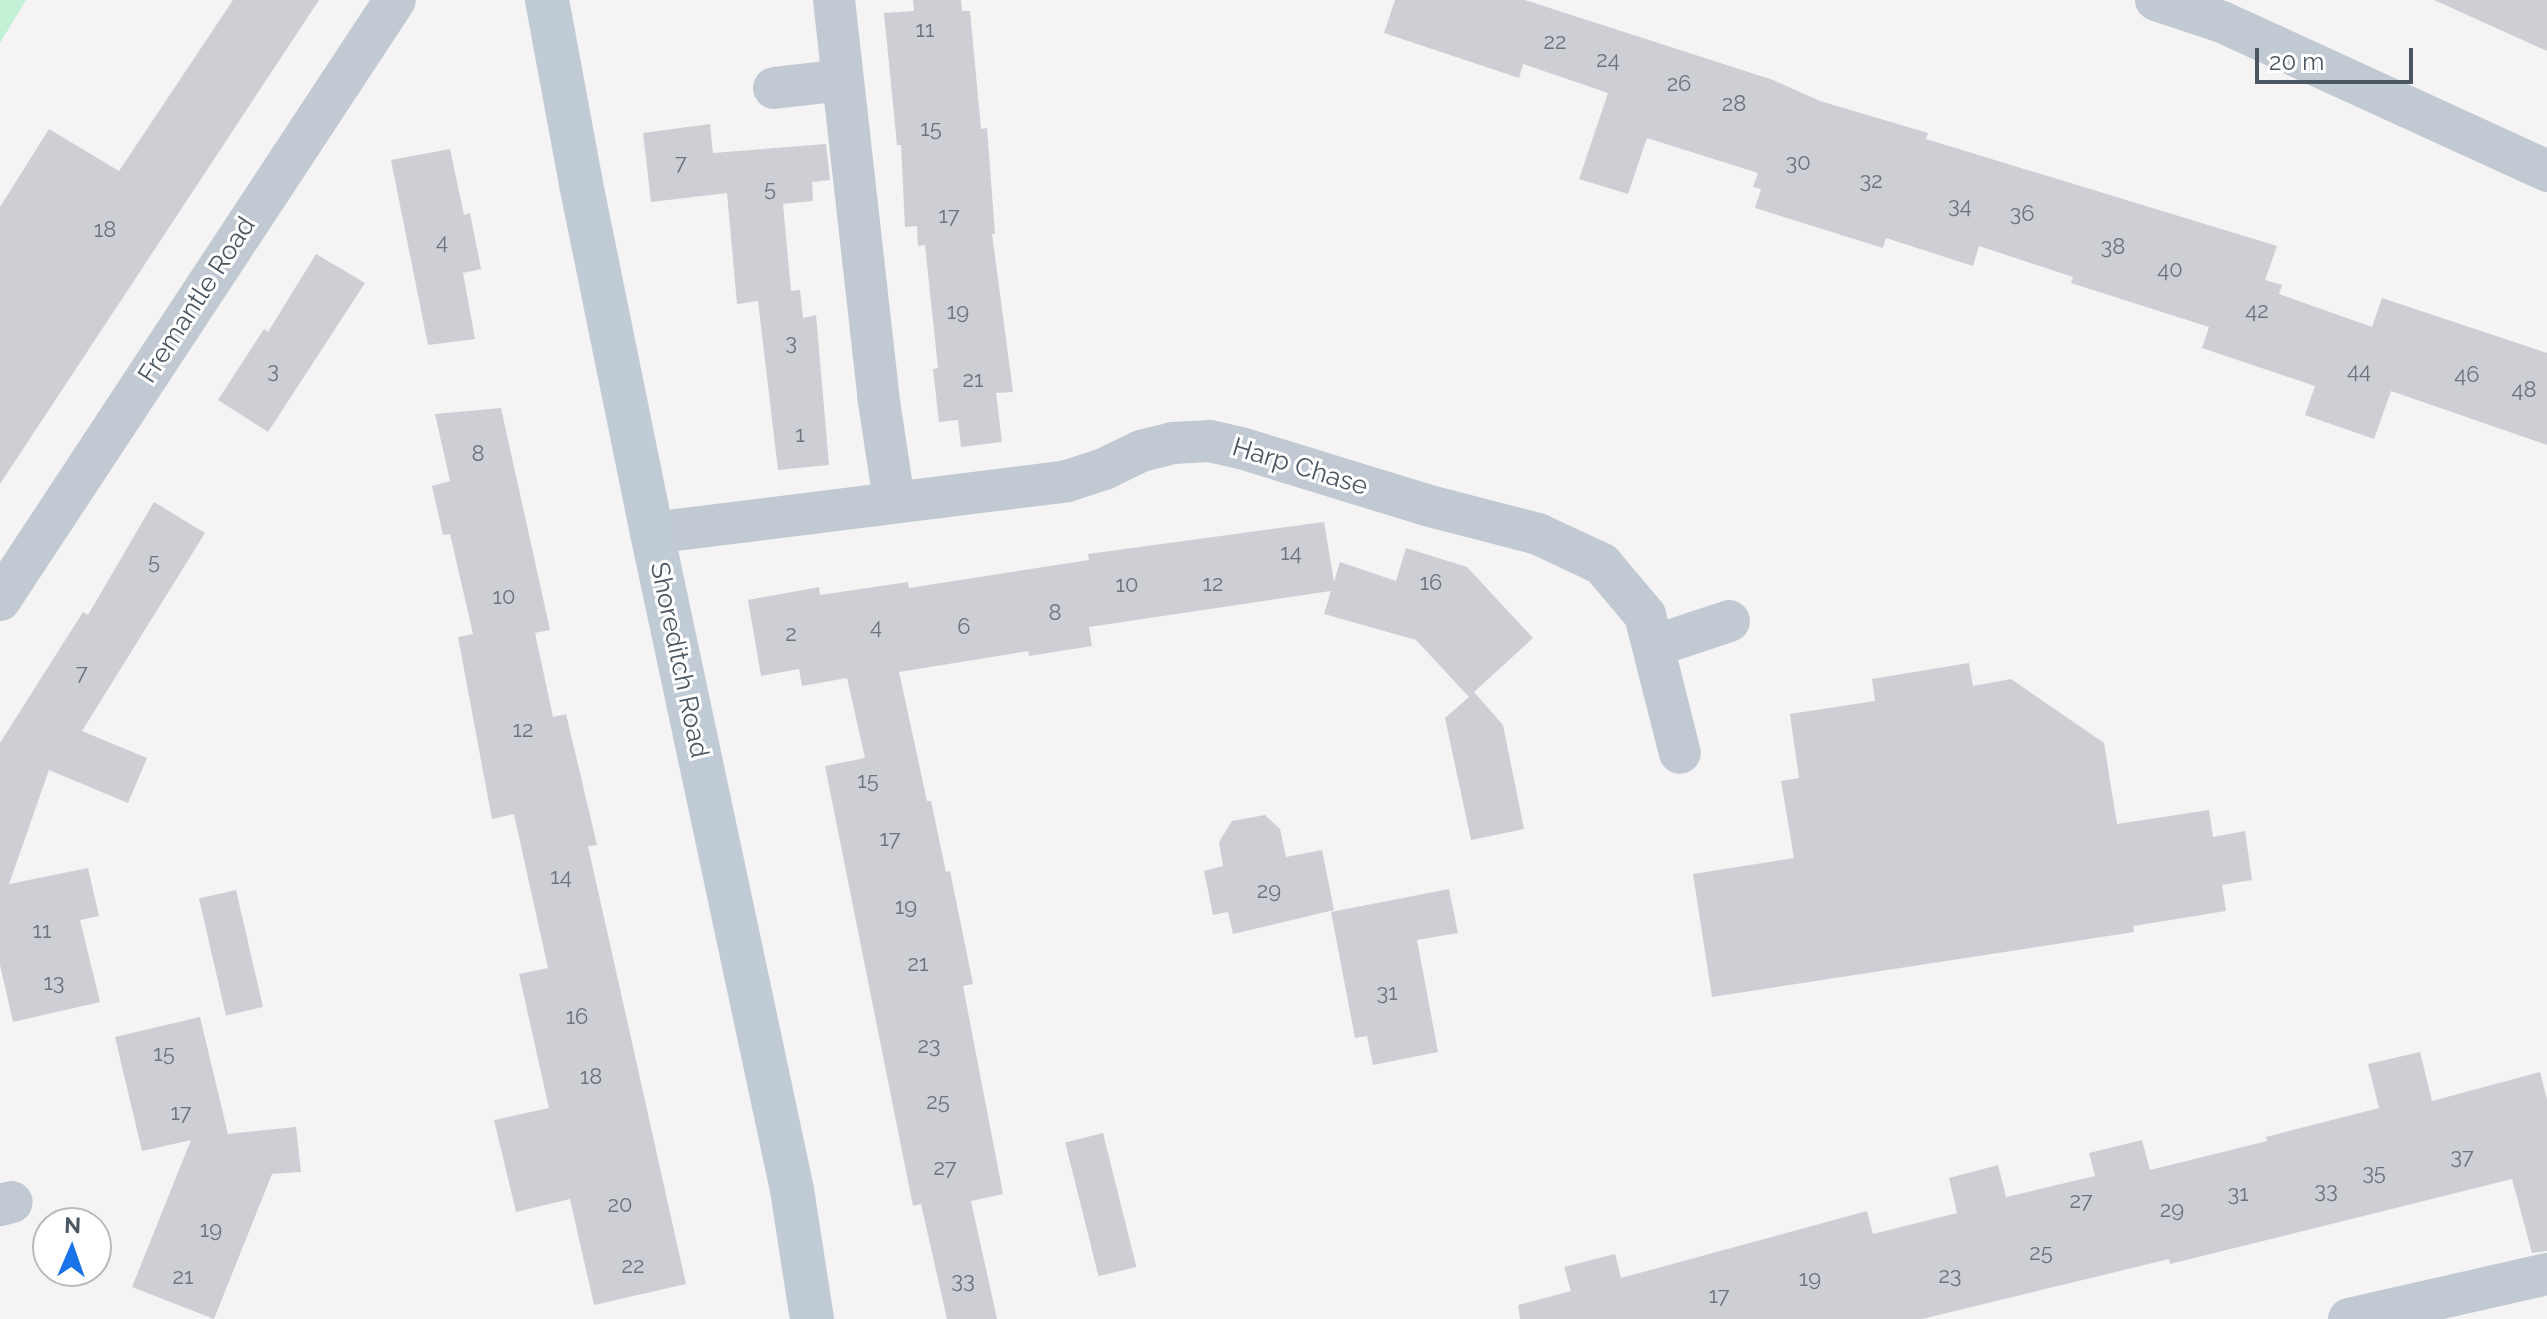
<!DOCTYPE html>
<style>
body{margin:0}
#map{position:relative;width:2547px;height:1319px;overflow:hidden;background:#f5f3f3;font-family:Raleway,sans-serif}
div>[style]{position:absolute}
.green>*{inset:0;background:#c3f1d5}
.building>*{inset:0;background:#cdcfd5;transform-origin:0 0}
.minor>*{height:42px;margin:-21px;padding:0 21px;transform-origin:21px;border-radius:21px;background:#c1cad2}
.secondary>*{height:44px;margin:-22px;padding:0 22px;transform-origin:22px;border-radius:22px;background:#c1cbd6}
span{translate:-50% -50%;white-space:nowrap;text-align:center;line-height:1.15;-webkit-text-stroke:6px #fff;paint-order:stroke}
.number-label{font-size:22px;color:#6b747e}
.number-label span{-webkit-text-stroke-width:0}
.street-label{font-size:26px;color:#4a5661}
.north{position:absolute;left:32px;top:1207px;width:80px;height:80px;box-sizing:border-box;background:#fff;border:2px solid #b7bbc0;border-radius:50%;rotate:2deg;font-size:22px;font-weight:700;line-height:32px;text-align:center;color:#4a5661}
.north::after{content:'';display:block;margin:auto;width:28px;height:36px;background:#1a73e8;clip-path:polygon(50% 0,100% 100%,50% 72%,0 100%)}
.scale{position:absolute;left:2255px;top:48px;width:158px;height:36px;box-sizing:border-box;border:4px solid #4a5661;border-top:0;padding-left:10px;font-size:24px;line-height:28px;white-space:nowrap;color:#4a5661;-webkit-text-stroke:6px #fff;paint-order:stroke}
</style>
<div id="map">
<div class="green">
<div style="clip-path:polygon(0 0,26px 0,0 43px)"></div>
</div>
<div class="building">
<div style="clip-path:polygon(233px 0,319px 0,0 484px,0 207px,49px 129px,119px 171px)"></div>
<div style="clip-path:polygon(913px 0,961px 0,962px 11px,970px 11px,981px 129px,987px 128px,995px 234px,992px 234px,1013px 392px,996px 393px,1002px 442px,961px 447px,958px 420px,939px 422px,933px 369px,938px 368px,925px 245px,918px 246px,917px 226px,905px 227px,901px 145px,897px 145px,884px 13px,914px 11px)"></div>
<div style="clip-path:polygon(1395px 0,1525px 0,1773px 80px,1820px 101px,1928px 133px,1926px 139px,2277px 246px,2265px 280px,2282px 285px,2279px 294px,2372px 327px,2382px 298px,2547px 353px,2547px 445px,2391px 391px,2374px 439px,2305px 415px,2315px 386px,2202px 348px,2209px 327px,2071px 283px,2073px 277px,1979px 246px,1973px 266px,1886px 238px,1883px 248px,1755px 208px,1761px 189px,1753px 187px,1758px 173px,1647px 138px,1628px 194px,1579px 179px,1608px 93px,1523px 64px,1519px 78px,1384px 33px)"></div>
<div style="clip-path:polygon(2434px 0,2547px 0,2547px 51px)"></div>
<div style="clip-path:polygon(710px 124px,713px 153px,826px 144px,830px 180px,812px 182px,813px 201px,783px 204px,791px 291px,800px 290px,803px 318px,816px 315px,829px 465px,778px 470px,758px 301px,737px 304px,727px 193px,651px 202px,643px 133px)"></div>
<div style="clip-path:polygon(450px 149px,464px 215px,470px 213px,481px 269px,463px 273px,475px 339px,428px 345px,391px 160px)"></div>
<div style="clip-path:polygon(316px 254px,365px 283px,268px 432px,218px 400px,264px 329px,268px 332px)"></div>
<div style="clip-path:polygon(501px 408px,550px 630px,535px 633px,553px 717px,566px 714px,597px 845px,588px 846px,686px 1284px,594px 1305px,570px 1199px,516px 1212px,494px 1120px,549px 1108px,519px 974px,548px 968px,514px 814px,492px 819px,458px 637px,473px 634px,450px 534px,443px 535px,432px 486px,450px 481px,435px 414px)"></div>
<div style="clip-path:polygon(154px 502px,205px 533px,82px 731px,147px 758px,128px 803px,49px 770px,9px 884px,88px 868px,99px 916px,80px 920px,100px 1002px,13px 1022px,0 965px,0 743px,83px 612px,88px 615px)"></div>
<div style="clip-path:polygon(1324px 522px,1334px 582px,1340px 562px,1396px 581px,1406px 548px,1467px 567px,1533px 638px,1474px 692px,1503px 725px,1524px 829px,1471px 840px,1445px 718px,1469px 697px,1416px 640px,1324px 614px,1331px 591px,1089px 627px,1092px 646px,1029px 656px,1028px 651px,899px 672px,927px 801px,931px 801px,946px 872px,950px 871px,973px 984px,963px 986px,1003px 1194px,971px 1201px,997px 1319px,947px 1319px,921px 1204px,913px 1206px,825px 766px,865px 758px,847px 678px,802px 686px,799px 669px,761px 676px,748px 600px,819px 587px,820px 595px,908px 582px,909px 588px,1089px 560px,1088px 554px)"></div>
<div style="clip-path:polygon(1969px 663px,1973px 686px,2011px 679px,2104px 743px,2117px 824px,2209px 810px,2213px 837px,2245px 831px,2252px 880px,2222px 885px,2226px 911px,2133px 926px,2134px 932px,1712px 997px,1693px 874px,1794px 858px,1781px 781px,1799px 778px,1790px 714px,1875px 701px,1872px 679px)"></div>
<div style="clip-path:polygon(1265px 815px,1280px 829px,1286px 857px,1322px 850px,1334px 910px,1233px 934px,1228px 912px,1213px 915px,1204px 871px,1223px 866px,1219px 842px,1232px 821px)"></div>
<div style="clip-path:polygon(1449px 889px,1458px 933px,1417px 940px,1438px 1052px,1373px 1065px,1367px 1036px,1355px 1038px,1331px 912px)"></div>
<div style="left:236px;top:890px;width:120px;height:38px;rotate:77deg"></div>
<div style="clip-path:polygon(200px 1017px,228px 1134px,296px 1127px,301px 1172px,272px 1174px,214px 1319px,132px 1287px,191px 1140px,142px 1151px,115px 1037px)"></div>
<div style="clip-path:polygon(2420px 1052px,2432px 1101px,2540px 1072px,2547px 1100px,2547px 1251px,2532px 1253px,2512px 1179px,2170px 1264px,2169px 1259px,1922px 1319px,1520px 1319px,1518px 1305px,1571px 1291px,1564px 1267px,1615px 1254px,1621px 1278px,1867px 1211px,1873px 1234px,1957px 1213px,1949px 1178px,1998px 1165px,2006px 1197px,2095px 1176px,2089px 1153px,2142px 1140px,2150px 1170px,2267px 1141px,2266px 1137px,2379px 1108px,2368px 1064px)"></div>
<div style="left:1103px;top:1133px;width:138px;height:39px;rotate:76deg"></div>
</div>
<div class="minor">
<div style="left:834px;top:0;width:397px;rotate:83.6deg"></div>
<div style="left:878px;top:395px;width:107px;rotate:81.4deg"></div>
<div style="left:2156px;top:0;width:70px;rotate:18.4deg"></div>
<div style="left:2222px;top:22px;width:358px;rotate:24.6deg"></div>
<div style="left:774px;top:88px;width:68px;rotate:-6.7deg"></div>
<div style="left:652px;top:533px;width:418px;rotate:-7.1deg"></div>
<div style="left:1067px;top:481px;width:39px;rotate:-18deg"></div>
<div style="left:1104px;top:469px;width:41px;rotate:-25.9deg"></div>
<div style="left:1141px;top:451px;width:33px;rotate:-14deg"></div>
<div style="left:1173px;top:443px;width:37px;rotate:-3deg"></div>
<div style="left:1210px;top:441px;width:32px;rotate:13deg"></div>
<div style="left:1241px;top:448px;width:194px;rotate:17.1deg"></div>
<div style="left:1426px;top:505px;width:116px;rotate:14.5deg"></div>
<div style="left:1538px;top:534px;width:71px;rotate:25.1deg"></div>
<div style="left:1602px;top:564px;width:67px;rotate:49.9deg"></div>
<div style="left:1645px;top:615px;width:142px;rotate:75.8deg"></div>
<div style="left:0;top:600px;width:718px;rotate:-56.64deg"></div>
<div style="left:1654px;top:646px;width:79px;rotate:-18.4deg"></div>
<div style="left:0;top:1205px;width:12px;rotate:-14deg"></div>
<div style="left:2349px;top:1319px;width:203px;rotate:-12.8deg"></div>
</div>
<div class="secondary">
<div style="left:547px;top:0;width:187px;rotate:79.5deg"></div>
<div style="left:581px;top:184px;width:356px;rotate:78.5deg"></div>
<div style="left:652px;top:533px;width:672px;rotate:77.97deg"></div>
<div style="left:792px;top:1190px;width:131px;rotate:81.2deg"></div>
</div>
<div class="number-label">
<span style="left:925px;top:30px">11</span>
<span style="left:1555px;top:42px">22</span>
<span style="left:1608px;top:60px">24</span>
<span style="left:1679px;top:84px">26</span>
<span style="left:1734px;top:104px">28</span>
<span style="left:931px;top:129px">15</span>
<span style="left:681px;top:163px">7</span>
<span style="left:1798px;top:163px">30</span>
<span style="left:1871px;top:181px">32</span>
<span style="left:770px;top:189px">5</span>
<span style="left:1960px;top:206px">34</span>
<span style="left:2022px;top:214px">36</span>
<span style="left:949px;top:216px">17</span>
<span style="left:105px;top:230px">18</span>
<span style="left:442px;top:242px">4</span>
<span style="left:2113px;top:247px">38</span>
<span style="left:2170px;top:270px">40</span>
<span style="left:2257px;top:311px">42</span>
<span style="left:958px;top:312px">19</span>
<span style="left:791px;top:343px">3</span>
<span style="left:273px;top:371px">3</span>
<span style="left:2359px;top:371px">44</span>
<span style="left:2467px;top:375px">46</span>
<span style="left:973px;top:380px">21</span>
<span style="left:2524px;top:390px">48</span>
<span style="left:800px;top:435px">1</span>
<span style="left:478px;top:454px">8</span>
<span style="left:1291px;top:553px">14</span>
<span style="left:154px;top:562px">5</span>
<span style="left:1431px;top:583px">16</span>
<span style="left:1213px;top:584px">12</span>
<span style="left:1127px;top:585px">10</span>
<span style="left:504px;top:597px">10</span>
<span style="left:1055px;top:613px">8</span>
<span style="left:876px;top:627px">4</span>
<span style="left:964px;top:627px">6</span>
<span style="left:791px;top:634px">2</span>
<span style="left:82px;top:673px">7</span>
<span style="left:523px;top:730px">12</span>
<span style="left:868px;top:781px">15</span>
<span style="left:890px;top:839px">17</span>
<span style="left:561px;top:877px">14</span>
<span style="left:1269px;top:891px">29</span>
<span style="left:906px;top:907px">19</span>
<span style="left:42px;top:931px">11</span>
<span style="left:918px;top:964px">21</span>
<span style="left:54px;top:983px">13</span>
<span style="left:1387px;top:993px">31</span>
<span style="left:577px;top:1017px">16</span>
<span style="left:929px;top:1046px">23</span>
<span style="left:164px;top:1054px">15</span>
<span style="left:591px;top:1077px">18</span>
<span style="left:938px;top:1102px">25</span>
<span style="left:181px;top:1113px">17</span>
<span style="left:2462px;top:1157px">37</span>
<span style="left:945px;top:1168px">27</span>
<span style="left:2374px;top:1173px">35</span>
<span style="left:2326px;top:1191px">33</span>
<span style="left:2238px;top:1194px">31</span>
<span style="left:2081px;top:1201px">27</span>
<span style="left:620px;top:1205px">20</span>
<span style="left:2172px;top:1210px">29</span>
<span style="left:211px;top:1230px">19</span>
<span style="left:2041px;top:1253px">25</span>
<span style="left:633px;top:1266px">22</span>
<span style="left:1950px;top:1276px">23</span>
<span style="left:183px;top:1277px">21</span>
<span style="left:1810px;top:1279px">19</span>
<span style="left:963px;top:1281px">33</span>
<span style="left:1719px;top:1296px">17</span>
</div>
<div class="street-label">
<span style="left:197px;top:300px;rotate:-57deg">Fremantle Road</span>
<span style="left:1300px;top:467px;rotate:17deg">Harp Chase</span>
<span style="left:679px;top:660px;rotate:78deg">Shoreditch Road</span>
</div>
<div class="north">N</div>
<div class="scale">20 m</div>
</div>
